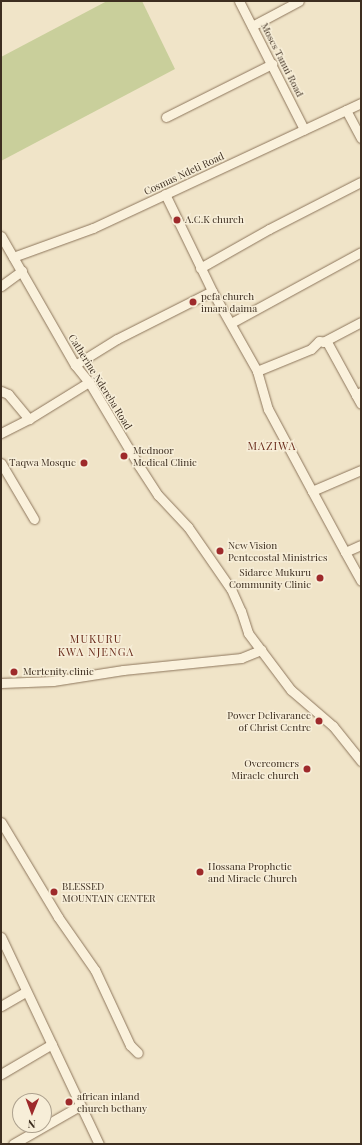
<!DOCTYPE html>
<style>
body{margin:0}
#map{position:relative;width:362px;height:1145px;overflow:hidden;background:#f0e4c8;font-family:"Playfair Display",serif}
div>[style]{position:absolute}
.green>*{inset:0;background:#c9cf9b}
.roads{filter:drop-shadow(0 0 1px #8d765c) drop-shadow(0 0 1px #8d765c)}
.street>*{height:9px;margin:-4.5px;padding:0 4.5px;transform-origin:4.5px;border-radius:4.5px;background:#faf1dc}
.dots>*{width:11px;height:11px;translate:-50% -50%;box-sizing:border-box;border:2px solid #f7eed8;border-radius:50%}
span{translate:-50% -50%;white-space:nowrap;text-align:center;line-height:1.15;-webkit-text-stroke:3px #f7eed8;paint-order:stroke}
.street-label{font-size:10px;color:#3d2e20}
.poi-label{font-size:10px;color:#3d2e20}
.left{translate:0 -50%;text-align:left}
.right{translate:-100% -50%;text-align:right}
.neighbourhood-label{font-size:11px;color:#6b2e1e;letter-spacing:1px}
.frame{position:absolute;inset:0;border:2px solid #3d2e20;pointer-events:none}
.north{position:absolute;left:12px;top:1093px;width:40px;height:40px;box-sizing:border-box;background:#f7eed8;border:1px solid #ada18e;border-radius:50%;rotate:181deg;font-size:11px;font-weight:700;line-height:16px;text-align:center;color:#3d2e20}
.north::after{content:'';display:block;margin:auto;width:14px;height:18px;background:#9e2a2b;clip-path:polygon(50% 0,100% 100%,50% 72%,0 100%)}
</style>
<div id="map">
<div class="green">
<div style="clip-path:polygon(107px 1px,142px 1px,175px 69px,1px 161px,1px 57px)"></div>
</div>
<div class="roads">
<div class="street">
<div style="left:239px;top:1px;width:144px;rotate:63.1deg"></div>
<div style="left:252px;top:26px;width:53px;rotate:-28deg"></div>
<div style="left:346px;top:110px;width:32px;rotate:62deg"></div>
<div style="left:166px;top:117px;width:119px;rotate:-26.6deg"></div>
<div style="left:165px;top:194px;width:108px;rotate:64.1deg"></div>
<div style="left:212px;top:291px;width:92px;rotate:60.6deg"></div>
<div style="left:257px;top:371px;width:40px;rotate:74deg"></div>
<div style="left:268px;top:409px;width:93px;rotate:61.8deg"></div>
<div style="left:312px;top:491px;width:53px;rotate:-23.2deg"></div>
<div style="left:1px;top:236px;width:149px;rotate:60.2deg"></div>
<div style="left:75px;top:365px;width:22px;rotate:51deg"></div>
<div style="left:89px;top:382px;width:98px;rotate:59.2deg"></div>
<div style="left:139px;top:466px;width:35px;rotate:57deg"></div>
<div style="left:158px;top:495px;width:44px;rotate:46.8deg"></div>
<div style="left:188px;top:527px;width:75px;rotate:55.3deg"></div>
<div style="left:231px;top:589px;width:24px;rotate:66deg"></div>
<div style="left:241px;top:611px;width:23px;rotate:72deg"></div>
<div style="left:248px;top:633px;width:71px;rotate:53deg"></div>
<div style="left:291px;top:690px;width:55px;rotate:40.6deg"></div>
<div style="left:333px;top:726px;width:45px;rotate:51.3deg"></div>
<div style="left:13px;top:257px;width:85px;rotate:-19.9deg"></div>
<div style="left:93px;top:228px;width:296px;rotate:-25deg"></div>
<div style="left:200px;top:268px;width:79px;rotate:-29.5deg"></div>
<div style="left:269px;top:229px;width:103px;rotate:-27.1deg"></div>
<div style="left:1px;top:286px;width:26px;rotate:-36deg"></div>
<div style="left:231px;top:323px;width:148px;rotate:-28.6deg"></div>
<div style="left:323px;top:342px;width:43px;rotate:-27.8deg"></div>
<div style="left:75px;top:365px;width:49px;rotate:-31.8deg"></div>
<div style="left:117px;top:339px;width:106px;rotate:-26.8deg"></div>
<div style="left:257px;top:371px;width:58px;rotate:-22.2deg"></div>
<div style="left:311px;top:349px;width:11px;rotate:-45deg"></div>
<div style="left:319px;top:341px;width:8px;rotate:7deg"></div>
<div style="left:327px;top:342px;width:60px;rotate:61.3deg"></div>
<div style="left:356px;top:395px;width:6px;rotate:-31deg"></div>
<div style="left:1px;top:391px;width:8px;rotate:23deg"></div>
<div style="left:8px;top:394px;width:33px;rotate:50deg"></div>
<div style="left:29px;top:419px;width:70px;rotate:-31.7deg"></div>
<div style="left:356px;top:395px;width:10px;rotate:61deg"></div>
<div style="left:1px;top:433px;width:31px;rotate:-27deg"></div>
<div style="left:1px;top:463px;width:65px;rotate:59.5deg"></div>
<div style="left:312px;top:491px;width:69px;rotate:61.6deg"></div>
<div style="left:345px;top:552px;width:17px;rotate:-24deg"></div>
<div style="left:345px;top:552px;width:33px;rotate:61deg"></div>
<div style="left:1px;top:683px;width:52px;rotate:-2.2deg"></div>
<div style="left:53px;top:681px;width:71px;rotate:-8.9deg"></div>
<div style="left:123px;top:670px;width:119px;rotate:-5.8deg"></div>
<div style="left:241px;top:658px;width:22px;rotate:-22deg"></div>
<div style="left:1px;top:822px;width:111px;rotate:59deg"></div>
<div style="left:58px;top:917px;width:65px;rotate:55.1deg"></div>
<div style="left:95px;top:970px;width:83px;rotate:65deg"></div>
<div style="left:130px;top:1045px;width:11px;rotate:45deg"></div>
<div style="left:1px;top:937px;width:229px;rotate:64.7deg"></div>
<div style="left:1px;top:1006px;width:28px;rotate:-30deg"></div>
<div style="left:1px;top:1074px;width:59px;rotate:-30.5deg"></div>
<div style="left:13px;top:1144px;width:78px;rotate:-29.8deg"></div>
</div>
</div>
<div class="dots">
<div style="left:177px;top:220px;background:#9e2a2b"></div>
<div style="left:193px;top:302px;background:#9e2a2b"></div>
<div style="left:124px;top:456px;background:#9e2a2b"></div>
<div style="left:84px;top:463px;background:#9e2a2b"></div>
<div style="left:220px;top:551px;background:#9e2a2b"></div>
<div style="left:320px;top:578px;background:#9e2a2b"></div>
<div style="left:14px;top:672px;background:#9e2a2b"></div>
<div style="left:319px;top:721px;background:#9e2a2b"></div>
<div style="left:307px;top:769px;background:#9e2a2b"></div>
<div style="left:200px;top:872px;background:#9e2a2b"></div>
<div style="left:54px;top:892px;background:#9e2a2b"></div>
<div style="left:69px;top:1102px;background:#9e2a2b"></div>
</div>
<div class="street-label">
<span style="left:282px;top:60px;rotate:63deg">Moses Tanui Road</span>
<span style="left:184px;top:174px;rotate:-25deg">Cosmas Ndeti Road</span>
<span style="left:100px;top:382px;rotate:58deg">Catherine Ndereba Road</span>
</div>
<div class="poi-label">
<span class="left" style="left:185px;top:220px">A.C.K church</span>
<span class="left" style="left:201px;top:302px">pefa church<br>imara daima</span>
<span class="left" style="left:133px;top:456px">Mednoor<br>Medical Clinic</span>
<span class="right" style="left:76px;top:463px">Taqwa Mosque</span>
<span class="left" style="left:228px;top:551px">New Vision<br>Pentecostal Ministries</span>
<span class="right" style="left:311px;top:578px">Sidarec Mukuru<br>Community Clinic</span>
<span class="left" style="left:23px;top:672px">Mertenity clinic</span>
<span class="right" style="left:311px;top:721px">Power Delivarance<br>of Christ Centre</span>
<span class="right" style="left:299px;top:769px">Overcomers<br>Miracle church</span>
<span class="left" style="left:208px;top:872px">Hossana Prophetic<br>and Miracle Church</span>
<span class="left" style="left:62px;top:892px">BLESSED<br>MOUNTAIN CENTER</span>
<span class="left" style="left:77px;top:1102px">african inland<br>church bethany</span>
</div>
<div class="neighbourhood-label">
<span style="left:272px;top:446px">MAZIWA</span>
<span style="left:96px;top:646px">MUKURU<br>KWA NJENGA</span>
</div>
<div class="frame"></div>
<div class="north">N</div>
</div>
